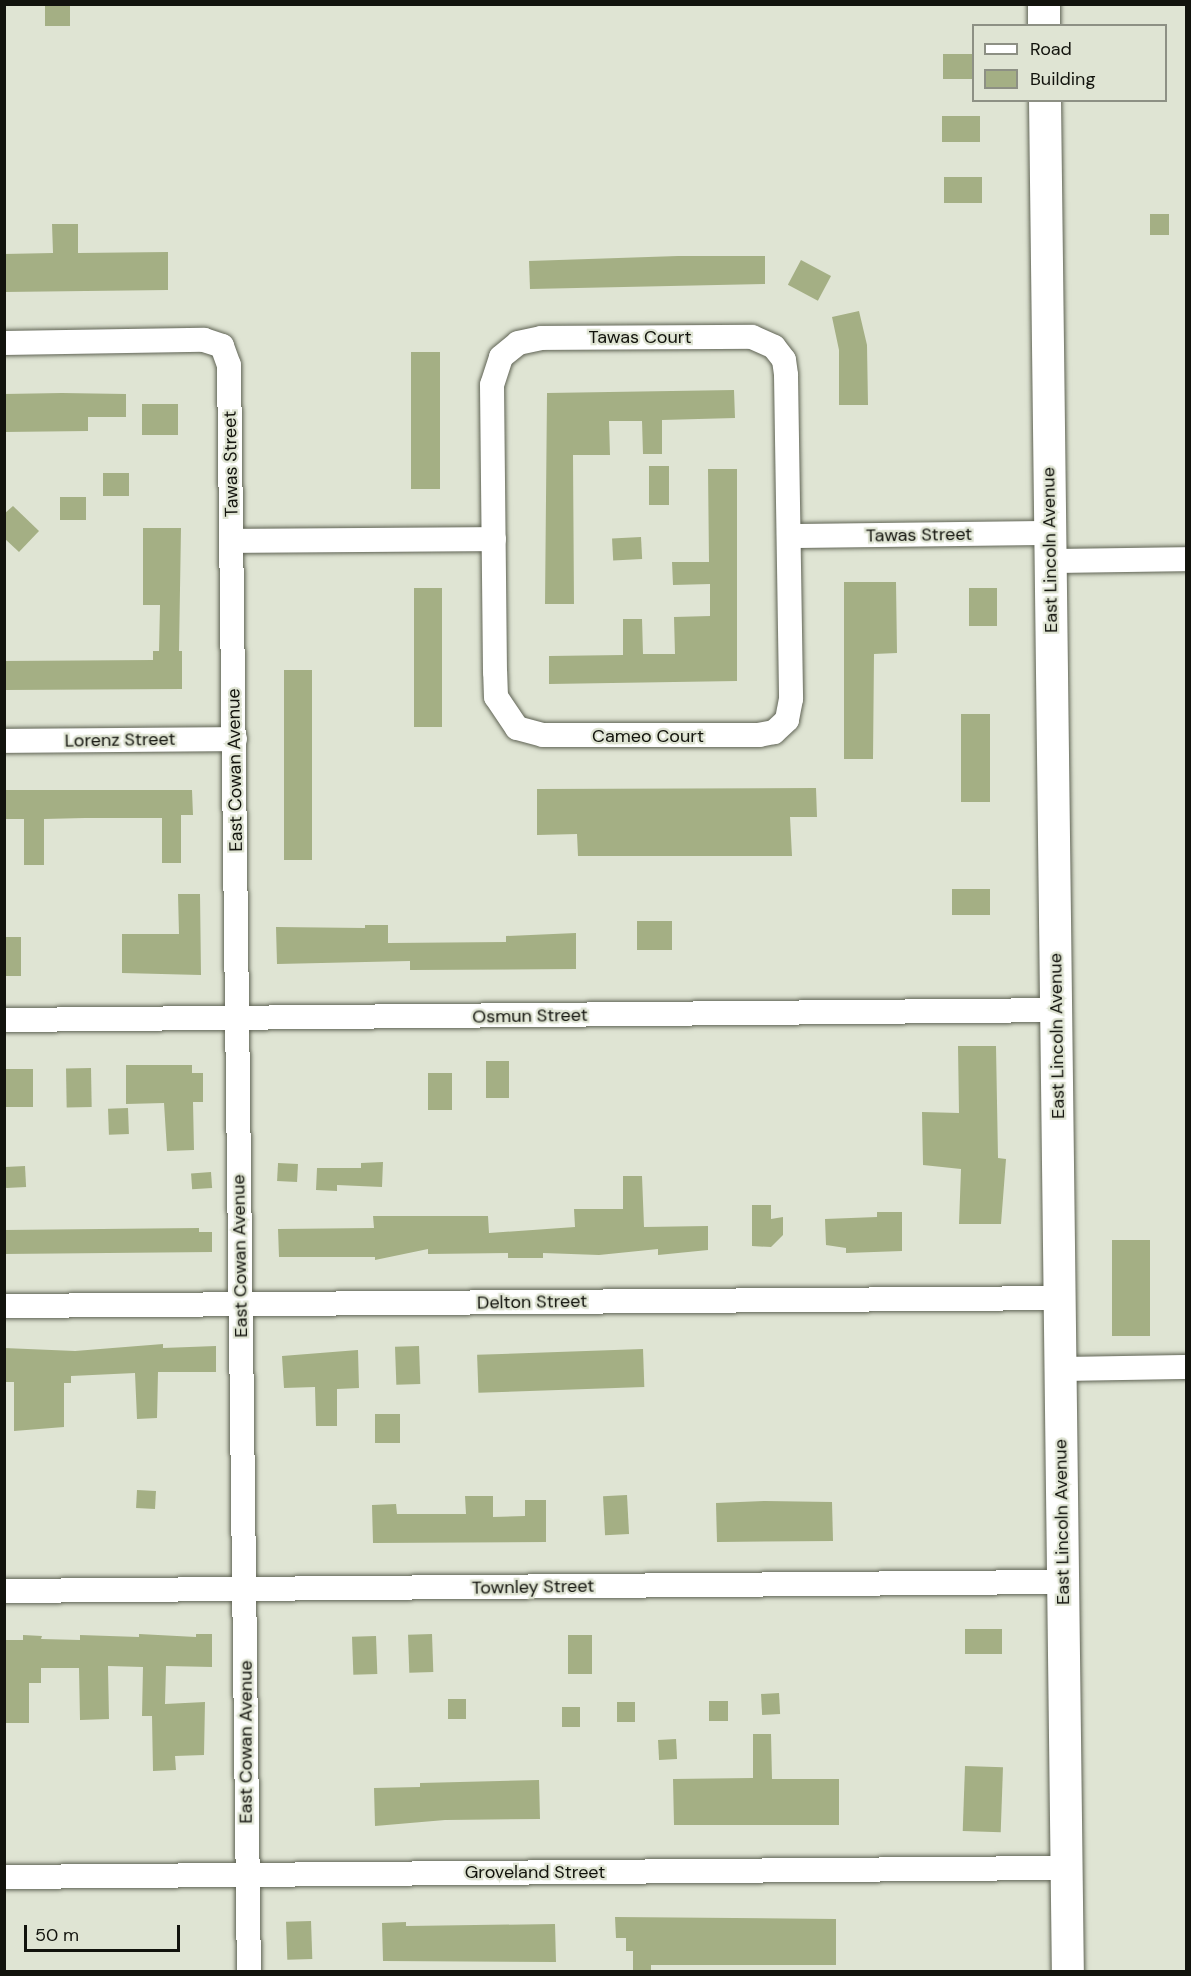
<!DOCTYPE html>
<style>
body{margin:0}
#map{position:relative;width:1191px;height:1976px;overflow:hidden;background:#dfe4d3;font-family:"DM Sans",sans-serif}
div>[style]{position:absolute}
.building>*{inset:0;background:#a4af84;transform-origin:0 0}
.roads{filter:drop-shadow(0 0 2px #5f6354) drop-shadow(0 0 2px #5f6354)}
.minor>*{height:24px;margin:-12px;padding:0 12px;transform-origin:12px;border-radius:12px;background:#fff}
.tertiary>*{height:32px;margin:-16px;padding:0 16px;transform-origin:16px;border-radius:16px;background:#fff}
span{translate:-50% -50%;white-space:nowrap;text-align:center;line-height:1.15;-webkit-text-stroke:4.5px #dfe4d3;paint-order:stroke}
.street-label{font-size:18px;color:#12130d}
.frame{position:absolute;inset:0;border:6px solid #12130d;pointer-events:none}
.legend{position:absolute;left:972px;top:24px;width:195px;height:78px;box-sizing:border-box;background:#dfe4d3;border:2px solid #8d9084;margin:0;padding:8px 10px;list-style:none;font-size:18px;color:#12130d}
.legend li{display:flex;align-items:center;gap:12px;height:30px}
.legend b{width:30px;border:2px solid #8d9084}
.scale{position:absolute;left:24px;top:1925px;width:156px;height:27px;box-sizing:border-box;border:3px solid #12130d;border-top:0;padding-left:8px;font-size:18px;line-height:21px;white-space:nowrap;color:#12130d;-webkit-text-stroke:4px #dfe4d3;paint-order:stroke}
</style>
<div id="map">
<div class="building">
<div style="left:45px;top:4px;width:25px;height:22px"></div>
<div style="left:943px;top:54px;width:31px;height:25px"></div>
<div style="left:942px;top:116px;width:38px;height:26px"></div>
<div style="left:944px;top:177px;width:38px;height:26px"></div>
<div style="left:1150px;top:214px;width:19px;height:21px"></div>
<div style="clip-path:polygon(52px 224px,78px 224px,78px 253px,168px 252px,168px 290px,4px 292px,4px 254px,53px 253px)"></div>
<div style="clip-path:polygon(678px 256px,765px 256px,765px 284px,530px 289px,529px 261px)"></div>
<div style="left:801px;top:260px;width:34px;height:28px;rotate:28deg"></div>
<div style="clip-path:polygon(859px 311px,867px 345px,868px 405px,839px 405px,839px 350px,832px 317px)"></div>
<div style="left:411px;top:352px;width:29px;height:137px"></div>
<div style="clip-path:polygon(734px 390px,735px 418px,662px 420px,662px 454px,643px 454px,642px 421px,609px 421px,610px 455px,573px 455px,574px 604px,545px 604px,547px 393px)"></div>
<div style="clip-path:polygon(62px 393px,126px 394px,126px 417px,88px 417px,88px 431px,4px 432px,4px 394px)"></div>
<div style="left:178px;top:404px;width:31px;height:36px;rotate:90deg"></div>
<div style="left:649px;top:466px;width:20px;height:39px"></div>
<div style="clip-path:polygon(708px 469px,737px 469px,737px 681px,549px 684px,549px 656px,623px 655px,623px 619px,642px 619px,643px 654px,675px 654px,674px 617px,710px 616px,710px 584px,673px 585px,672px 562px,709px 562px)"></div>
<div style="left:129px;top:473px;width:23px;height:26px;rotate:90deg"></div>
<div style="left:86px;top:497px;width:23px;height:26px;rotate:90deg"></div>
<div style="clip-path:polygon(13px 506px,39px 531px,19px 552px,4px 538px,4px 514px)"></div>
<div style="clip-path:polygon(143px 528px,181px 528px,179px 651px,182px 651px,182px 689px,4px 690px,4px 661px,153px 660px,153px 651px,159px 651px,160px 605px,143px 605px)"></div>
<div style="left:641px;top:537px;width:22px;height:29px;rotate:87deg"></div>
<div style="clip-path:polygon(844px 582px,896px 582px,897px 653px,874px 654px,873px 759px,844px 759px)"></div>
<div style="left:414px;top:588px;width:28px;height:139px"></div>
<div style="left:969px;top:588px;width:28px;height:38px"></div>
<div style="left:284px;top:670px;width:28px;height:190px"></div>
<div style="left:961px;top:714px;width:29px;height:88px"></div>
<div style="clip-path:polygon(816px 788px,817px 817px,790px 817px,792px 856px,578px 856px,577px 834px,537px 835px,537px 789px)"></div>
<div style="clip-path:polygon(4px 790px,192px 790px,193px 815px,181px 815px,181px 863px,162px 863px,162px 818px,85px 818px,44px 819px,44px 865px,24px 865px,24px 819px,4px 819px)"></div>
<div style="left:990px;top:889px;width:26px;height:38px;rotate:90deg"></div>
<div style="clip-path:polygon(178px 894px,200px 894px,201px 975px,122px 973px,122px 934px,179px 934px)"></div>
<div style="left:672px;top:921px;width:29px;height:35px;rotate:90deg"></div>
<div style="clip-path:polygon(365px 925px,388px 925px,388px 943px,506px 942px,506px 936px,576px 933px,576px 969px,410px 970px,410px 961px,277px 964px,276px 927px,365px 928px)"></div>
<div style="left:4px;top:937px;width:17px;height:39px"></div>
<div style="clip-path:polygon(958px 1046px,996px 1046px,998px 1158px,1006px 1159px,1001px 1224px,959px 1224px,961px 1169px,923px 1165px,922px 1112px,959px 1113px)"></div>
<div style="left:486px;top:1061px;width:23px;height:37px"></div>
<div style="clip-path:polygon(126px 1065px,192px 1065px,192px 1073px,203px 1073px,203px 1102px,193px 1102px,194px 1150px,167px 1151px,164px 1103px,126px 1104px)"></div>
<div style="left:91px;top:1068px;width:39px;height:25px;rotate:89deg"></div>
<div style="left:5px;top:1069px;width:28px;height:38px"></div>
<div style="left:452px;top:1073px;width:37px;height:24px;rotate:90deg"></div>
<div style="left:128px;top:1108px;width:26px;height:20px;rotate:88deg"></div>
<div style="clip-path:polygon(383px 1162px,382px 1187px,337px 1185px,337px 1191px,316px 1190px,317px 1168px,361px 1168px,361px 1163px)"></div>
<div style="left:298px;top:1164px;width:18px;height:20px;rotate:93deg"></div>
<div style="left:25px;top:1166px;width:21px;height:20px;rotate:87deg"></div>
<div style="left:211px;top:1172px;width:16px;height:20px;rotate:86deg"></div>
<div style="clip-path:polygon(623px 1176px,642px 1176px,644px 1227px,708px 1226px,708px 1250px,658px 1255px,658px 1249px,599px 1255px,543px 1253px,543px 1258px,508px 1258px,508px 1253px,428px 1254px,428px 1249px,375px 1260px,375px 1257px,279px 1257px,278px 1229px,374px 1228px,373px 1216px,488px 1216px,489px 1233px,575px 1227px,574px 1209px,623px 1209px)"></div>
<div style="clip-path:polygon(752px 1205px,771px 1205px,771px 1219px,783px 1217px,783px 1235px,771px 1247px,752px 1246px)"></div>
<div style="clip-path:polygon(877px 1212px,902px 1212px,902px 1251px,846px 1253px,846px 1248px,826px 1245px,825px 1219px,877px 1217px)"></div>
<div style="clip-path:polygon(199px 1228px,199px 1232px,212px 1232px,212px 1252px,4px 1254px,4px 1230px)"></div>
<div style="left:1112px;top:1240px;width:38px;height:96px"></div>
<div style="clip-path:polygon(163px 1344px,163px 1348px,216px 1346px,216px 1372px,158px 1372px,157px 1418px,137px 1419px,135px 1373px,71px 1376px,71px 1383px,64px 1383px,64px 1427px,14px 1431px,14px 1382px,4px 1382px,4px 1348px,75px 1351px)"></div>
<div style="left:419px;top:1346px;width:38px;height:24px;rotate:88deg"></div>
<div style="left:643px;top:1349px;width:38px;height:166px;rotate:88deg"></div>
<div style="clip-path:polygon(358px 1350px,359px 1388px,337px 1389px,337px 1426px,316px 1426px,315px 1387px,284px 1388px,282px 1356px)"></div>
<div style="left:375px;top:1414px;width:25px;height:29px"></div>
<div style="left:137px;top:1490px;width:19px;height:18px;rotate:3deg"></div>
<div style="left:627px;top:1495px;width:39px;height:24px;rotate:87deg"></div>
<div style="clip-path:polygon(465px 1496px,493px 1496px,493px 1517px,525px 1516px,525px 1500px,546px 1500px,546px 1542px,373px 1543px,372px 1505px,396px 1504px,397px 1514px,466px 1514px)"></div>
<div style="clip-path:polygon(765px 1501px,832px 1502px,833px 1541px,717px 1542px,716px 1503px)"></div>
<div style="left:965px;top:1629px;width:37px;height:25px"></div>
<div style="clip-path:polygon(139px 1634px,196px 1637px,196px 1634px,212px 1634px,212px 1667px,166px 1666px,165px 1704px,205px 1702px,204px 1755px,175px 1756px,176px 1770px,153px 1771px,152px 1716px,142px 1716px,143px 1667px,108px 1666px,109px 1719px,80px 1720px,79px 1668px,41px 1668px,41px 1683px,29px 1683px,29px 1723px,4px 1723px,4px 1640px,23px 1640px,23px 1635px,42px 1636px,41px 1639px,80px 1640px,80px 1635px,139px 1637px)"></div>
<div style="left:432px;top:1634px;width:38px;height:24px;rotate:88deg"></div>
<div style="left:568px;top:1635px;width:24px;height:39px"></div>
<div style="left:376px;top:1636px;width:38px;height:24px;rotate:88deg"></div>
<div style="left:779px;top:1693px;width:21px;height:18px;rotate:87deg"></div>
<div style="left:448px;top:1699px;width:18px;height:20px"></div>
<div style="left:709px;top:1701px;width:19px;height:20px"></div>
<div style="left:617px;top:1702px;width:18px;height:20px"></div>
<div style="left:562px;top:1707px;width:18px;height:20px"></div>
<div style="clip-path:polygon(753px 1734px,771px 1734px,772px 1779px,839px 1779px,839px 1825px,674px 1825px,673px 1779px,753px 1778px)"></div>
<div style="left:676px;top:1739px;width:20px;height:18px;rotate:87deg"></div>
<div style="left:965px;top:1766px;width:38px;height:65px;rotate:2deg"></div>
<div style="clip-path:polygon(539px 1780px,540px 1819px,445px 1820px,375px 1826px,374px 1788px,420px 1787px,420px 1783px)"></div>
<div style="clip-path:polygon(615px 1917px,836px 1919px,836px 1965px,651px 1965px,651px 1971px,633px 1971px,633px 1951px,626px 1951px,626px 1938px,616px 1938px)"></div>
<div style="left:311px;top:1921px;width:38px;height:25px;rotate:88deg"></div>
<div style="clip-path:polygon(406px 1922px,406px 1926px,555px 1924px,556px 1962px,383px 1961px,382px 1923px)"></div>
</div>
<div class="roads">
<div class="minor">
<div style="left:752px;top:337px;width:24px;rotate:24deg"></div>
<div style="left:774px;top:347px;width:16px;rotate:52deg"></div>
<div style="left:784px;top:360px;width:15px;rotate:82deg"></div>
<div style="left:786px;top:375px;width:324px;rotate:89.1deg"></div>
<div style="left:791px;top:699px;width:21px;rotate:101deg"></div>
<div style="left:787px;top:720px;width:18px;rotate:137deg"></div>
<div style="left:774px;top:732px;width:15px;rotate:169deg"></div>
<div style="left:759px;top:735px;width:216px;rotate:180deg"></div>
<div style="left:543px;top:735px;width:27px;rotate:-165deg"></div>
<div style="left:517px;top:728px;width:37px;rotate:-124deg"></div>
<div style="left:496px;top:697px;width:25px;rotate:-92deg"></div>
<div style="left:495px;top:672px;width:287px;rotate:-90.6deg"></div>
<div style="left:492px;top:385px;width:29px;rotate:-72deg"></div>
<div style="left:501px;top:357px;width:22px;rotate:-39deg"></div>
<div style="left:518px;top:343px;width:24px;rotate:-12deg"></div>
<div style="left:541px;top:338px;width:211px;rotate:-0.3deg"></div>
<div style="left:4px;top:343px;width:200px;rotate:-0.9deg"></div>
<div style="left:204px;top:340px;width:19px;rotate:18deg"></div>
<div style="left:222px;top:346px;width:20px;rotate:70deg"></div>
<div style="left:229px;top:365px;width:1607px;rotate:89.29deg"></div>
<div style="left:789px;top:536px;width:261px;rotate:-0.7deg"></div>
<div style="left:232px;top:541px;width:262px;rotate:-0.4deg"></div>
<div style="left:1050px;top:561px;width:136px;rotate:-0.8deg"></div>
<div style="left:4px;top:741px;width:231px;rotate:-0.5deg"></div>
<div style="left:4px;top:1020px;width:1052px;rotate:-0.54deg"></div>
<div style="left:4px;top:1306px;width:1055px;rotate:-0.43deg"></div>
<div style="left:1060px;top:1369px;width:126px;rotate:-0.9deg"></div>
<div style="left:4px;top:1591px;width:1058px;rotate:-0.49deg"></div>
<div style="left:4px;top:1877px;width:1062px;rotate:-0.49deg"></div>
</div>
<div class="tertiary">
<div style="left:1044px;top:4px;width:22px;rotate:90deg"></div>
<div style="left:1045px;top:100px;width:1872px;rotate:89.3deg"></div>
</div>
</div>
<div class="street-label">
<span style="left:640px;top:337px">Tawas Court</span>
<span style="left:231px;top:464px;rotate:-91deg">Tawas Street</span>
<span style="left:919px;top:535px;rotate:-1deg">Tawas Street</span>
<span style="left:1050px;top:550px;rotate:-91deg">East Lincoln Avenue</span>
<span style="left:648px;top:736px">Cameo Court</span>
<span style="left:120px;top:740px;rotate:-1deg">Lorenz Street</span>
<span style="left:235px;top:770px;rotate:-91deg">East Cowan Avenue</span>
<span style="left:530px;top:1016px;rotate:-1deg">Osmun Street</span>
<span style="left:1057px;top:1036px;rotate:-91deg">East Lincoln Avenue</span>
<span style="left:240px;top:1256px;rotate:-91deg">East Cowan Avenue</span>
<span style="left:532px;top:1302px;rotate:-1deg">Delton Street</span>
<span style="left:1062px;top:1522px;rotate:-91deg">East Lincoln Avenue</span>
<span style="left:533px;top:1587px;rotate:-1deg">Townley Street</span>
<span style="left:246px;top:1742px;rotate:-90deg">East Cowan Avenue</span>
<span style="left:535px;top:1872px">Groveland Street</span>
</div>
<div class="frame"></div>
<ul class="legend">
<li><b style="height:8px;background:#fff"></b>Road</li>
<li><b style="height:16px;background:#a4af84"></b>Building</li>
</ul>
<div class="scale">50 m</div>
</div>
